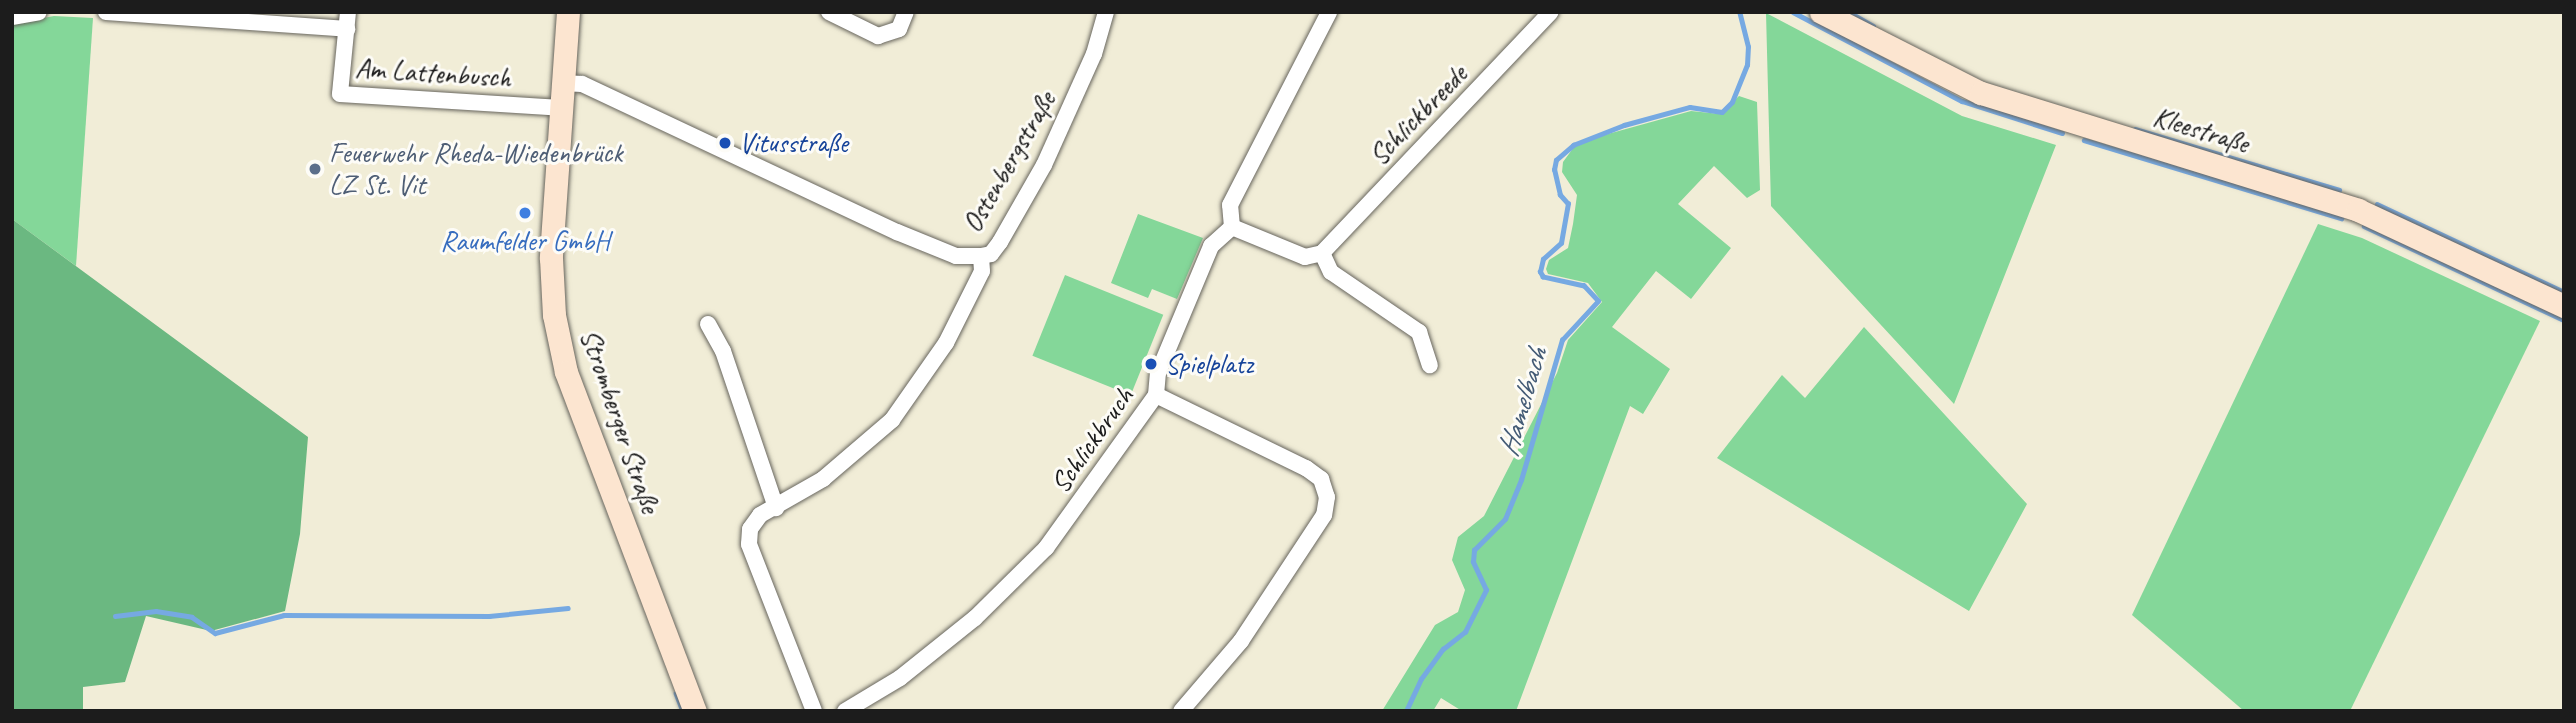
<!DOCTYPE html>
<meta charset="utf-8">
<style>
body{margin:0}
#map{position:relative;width:2576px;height:723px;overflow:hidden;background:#f1edd7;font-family:Caveat,sans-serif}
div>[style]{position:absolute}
.green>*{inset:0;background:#84d799;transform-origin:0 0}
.forest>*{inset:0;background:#6bb881}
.stream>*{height:4.5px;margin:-2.25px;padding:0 2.25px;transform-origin:2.25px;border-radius:2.25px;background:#76a9e2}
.roads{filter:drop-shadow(0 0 2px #67655d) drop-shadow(0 0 2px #67655d)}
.street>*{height:16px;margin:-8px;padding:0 8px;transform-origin:8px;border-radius:8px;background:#fff}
.secondary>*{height:23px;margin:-11.5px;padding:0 11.5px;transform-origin:11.5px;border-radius:11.5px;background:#fce5d0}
.dots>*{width:19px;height:19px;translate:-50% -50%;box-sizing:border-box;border:4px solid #fdfcf7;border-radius:50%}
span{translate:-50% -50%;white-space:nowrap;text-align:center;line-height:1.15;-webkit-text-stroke:6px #fdfcf7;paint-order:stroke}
.street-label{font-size:28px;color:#1c1c1c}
.transit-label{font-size:28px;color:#164399}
.left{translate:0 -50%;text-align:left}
.service-label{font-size:28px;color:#4e5e75}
.shop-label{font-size:28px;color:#366cbe}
.water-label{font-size:30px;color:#445b75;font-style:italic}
.frame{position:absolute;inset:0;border:14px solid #1c1c1c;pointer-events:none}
</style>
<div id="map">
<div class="green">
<div style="clip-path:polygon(1766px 13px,1962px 116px,2056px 145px,1954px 404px,1771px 206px)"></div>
<div style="clip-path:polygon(54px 16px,93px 18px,76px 266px,12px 219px,12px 24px)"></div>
<div style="clip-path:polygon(1739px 96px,1757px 102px,1760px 190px,1747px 198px,1714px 166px,1678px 204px,1731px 248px,1691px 299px,1656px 271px,1612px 327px,1670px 369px,1643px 414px,1630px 406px,1516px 711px,1462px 711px,1441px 698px,1433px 711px,1382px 711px,1435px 625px,1458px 612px,1465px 590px,1452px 560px,1458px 537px,1484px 516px,1557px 373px,1568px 340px,1602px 302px,1588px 283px,1548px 274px,1546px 269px,1549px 260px,1568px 248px,1573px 224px,1577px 195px,1562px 172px,1563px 162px,1574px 147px,1597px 137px,1691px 111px,1720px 114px)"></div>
<div style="clip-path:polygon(1138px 214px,1203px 238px,1177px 299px,1152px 289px,1148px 298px,1111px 283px)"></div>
<div style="clip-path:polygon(2318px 224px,2362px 238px,2540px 321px,2350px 711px,2244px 711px,2132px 615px)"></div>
<div style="left:1065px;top:275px;width:106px;height:87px;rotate:22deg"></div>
<div style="clip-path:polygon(1864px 327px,2027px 504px,1969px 611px,1717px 458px,1782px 375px,1805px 398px)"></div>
</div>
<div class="forest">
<div style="clip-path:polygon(12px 219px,308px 437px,300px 534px,285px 611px,211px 631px,146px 616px,125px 682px,83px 687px,83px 711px,12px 711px)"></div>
</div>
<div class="stream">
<div style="left:1793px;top:12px;width:191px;rotate:27.8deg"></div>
<div style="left:1962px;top:101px;width:105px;rotate:17.7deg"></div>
<div style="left:1849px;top:12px;width:28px;rotate:30deg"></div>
<div style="left:2135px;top:129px;width:213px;rotate:16.6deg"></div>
<div style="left:2084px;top:140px;width:269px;rotate:16.9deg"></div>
<div style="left:2377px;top:204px;width:207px;rotate:25.2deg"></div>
<div style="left:2364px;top:226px;width:221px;rotate:25.2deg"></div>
<div style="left:115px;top:616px;width:41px;rotate:-7deg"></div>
<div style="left:156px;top:611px;width:36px;rotate:9deg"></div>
<div style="left:192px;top:617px;width:28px;rotate:35deg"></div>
<div style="left:215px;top:633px;width:71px;rotate:-14.6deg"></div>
<div style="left:284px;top:615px;width:205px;rotate:0.3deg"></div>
<div style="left:489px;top:616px;width:79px;rotate:-5.8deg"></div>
<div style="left:676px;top:693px;width:19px;rotate:69deg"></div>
<div style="left:1406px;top:711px;width:35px;rotate:-65deg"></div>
<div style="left:1421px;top:679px;width:37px;rotate:-54deg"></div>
<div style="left:1443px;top:649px;width:28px;rotate:-38deg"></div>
<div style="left:1465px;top:632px;width:47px;rotate:-63.4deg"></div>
<div style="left:1486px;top:590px;width:31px;rotate:-115deg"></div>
<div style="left:1473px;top:562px;width:12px;rotate:-85deg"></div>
<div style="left:1474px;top:550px;width:44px;rotate:-45deg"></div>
<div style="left:1505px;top:519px;width:42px;rotate:-67.7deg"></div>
<div style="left:1521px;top:480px;width:146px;rotate:-73.7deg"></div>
<div style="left:1562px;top:340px;width:53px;rotate:-47.3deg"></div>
<div style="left:1598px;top:301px;width:21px;rotate:-133deg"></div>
<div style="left:1584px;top:286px;width:42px;rotate:-167.6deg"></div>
<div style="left:1543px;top:277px;width:6px;rotate:-121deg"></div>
<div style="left:1540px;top:272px;width:13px;rotate:-77deg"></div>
<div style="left:1543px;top:259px;width:24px;rotate:-42deg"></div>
<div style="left:1561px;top:243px;width:40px;rotate:-80deg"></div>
<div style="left:1568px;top:204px;width:12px;rotate:-132deg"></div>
<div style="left:1560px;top:195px;width:26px;rotate:-103deg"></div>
<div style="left:1554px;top:170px;width:10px;rotate:-79deg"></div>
<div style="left:1556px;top:160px;width:23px;rotate:-41deg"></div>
<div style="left:1573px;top:145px;width:55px;rotate:-21.4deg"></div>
<div style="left:1624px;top:125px;width:68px;rotate:-15.3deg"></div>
<div style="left:1690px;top:107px;width:32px;rotate:9deg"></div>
<div style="left:1722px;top:112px;width:14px;rotate:-45deg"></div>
<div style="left:1732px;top:102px;width:40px;rotate:-68deg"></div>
<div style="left:1747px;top:65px;width:18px;rotate:-87deg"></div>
<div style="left:1748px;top:47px;width:36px;rotate:-104deg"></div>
</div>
<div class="roads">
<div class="street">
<div style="left:106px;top:12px;width:242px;rotate:4deg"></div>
<div style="left:348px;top:12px;width:82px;rotate:95.6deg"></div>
<div style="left:340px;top:94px;width:221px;rotate:3.6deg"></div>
<div style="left:829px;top:12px;width:55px;rotate:26.1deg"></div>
<div style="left:878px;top:36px;width:22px;rotate:-18deg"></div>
<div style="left:899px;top:29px;width:18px;rotate:-68deg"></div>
<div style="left:12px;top:17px;width:27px;rotate:-10deg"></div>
<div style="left:562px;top:83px;width:20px;rotate:3deg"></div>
<div style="left:582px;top:84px;width:348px;rotate:25.2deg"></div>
<div style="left:897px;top:232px;width:64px;rotate:22.1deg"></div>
<div style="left:956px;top:256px;width:25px"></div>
<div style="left:981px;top:256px;width:10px;rotate:-11deg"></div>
<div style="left:991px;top:254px;width:15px;rotate:-53deg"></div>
<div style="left:1000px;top:242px;width:89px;rotate:-60.3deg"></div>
<div style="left:1044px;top:165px;width:122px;rotate:-65.8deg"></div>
<div style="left:1094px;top:54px;width:44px;rotate:-74.1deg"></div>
<div style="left:1232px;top:227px;width:79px;rotate:22.3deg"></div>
<div style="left:1305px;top:257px;width:17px;rotate:-13deg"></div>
<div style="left:1322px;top:253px;width:332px;rotate:-46.5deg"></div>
<div style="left:1232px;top:227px;width:22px;rotate:-95deg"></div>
<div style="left:1230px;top:205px;width:217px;rotate:-62.8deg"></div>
<div style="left:1322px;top:253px;width:21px;rotate:65deg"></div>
<div style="left:1331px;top:272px;width:107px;rotate:34.3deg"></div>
<div style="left:1419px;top:332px;width:35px;rotate:72deg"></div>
<div style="left:708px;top:324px;width:31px;rotate:61deg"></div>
<div style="left:723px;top:351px;width:166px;rotate:71.3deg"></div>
<div style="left:1156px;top:395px;width:167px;rotate:26deg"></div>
<div style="left:1306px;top:468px;width:19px;rotate:36deg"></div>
<div style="left:1321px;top:479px;width:19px;rotate:72deg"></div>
<div style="left:1327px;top:497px;width:18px;rotate:99deg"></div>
<div style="left:1324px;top:515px;width:151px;rotate:123.4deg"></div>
<div style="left:1241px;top:641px;width:92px;rotate:130.6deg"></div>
<div style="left:814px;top:711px;width:179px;rotate:-111.3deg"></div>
<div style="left:749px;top:544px;width:15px;rotate:-86deg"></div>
<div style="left:750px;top:529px;width:17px;rotate:-54deg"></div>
<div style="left:760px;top:515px;width:73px;rotate:-29.7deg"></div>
<div style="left:823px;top:479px;width:91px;rotate:-40.5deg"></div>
<div style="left:892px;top:420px;width:94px;rotate:-55deg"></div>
<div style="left:946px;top:343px;width:80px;rotate:-63.4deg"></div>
<div style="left:982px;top:271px;width:15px;rotate:-94deg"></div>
<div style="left:845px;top:711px;width:64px;rotate:-31deg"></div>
<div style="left:900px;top:678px;width:96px;rotate:-38.7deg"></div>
<div style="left:975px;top:618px;width:100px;rotate:-44.6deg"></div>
<div style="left:1046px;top:548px;width:188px;rotate:-54.3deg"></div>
<div style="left:1156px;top:395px;width:22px;rotate:-85deg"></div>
<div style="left:1158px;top:373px;width:138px;rotate:-67.3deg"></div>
<div style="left:1211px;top:246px;width:28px;rotate:-42deg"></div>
</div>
<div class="secondary">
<div style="left:568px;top:12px;width:247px;rotate:94deg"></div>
<div style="left:551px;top:258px;width:57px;rotate:87deg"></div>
<div style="left:554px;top:315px;width:58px;rotate:78.1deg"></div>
<div style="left:566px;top:372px;width:363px;rotate:69.2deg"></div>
<div style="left:1821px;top:12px;width:179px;rotate:26.9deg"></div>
<div style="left:1981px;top:93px;width:395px;rotate:17.2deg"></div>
<div style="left:2358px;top:210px;width:227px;rotate:25deg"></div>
</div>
</div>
<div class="dots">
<div style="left:725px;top:143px;background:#1a4fb4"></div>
<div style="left:315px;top:169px;background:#5c6f8a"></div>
<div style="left:525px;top:213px;background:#3f7fe0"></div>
<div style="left:1151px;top:364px;background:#1a4fb4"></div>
</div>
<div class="street-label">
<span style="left:433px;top:73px;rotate:4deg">Am Lattenbusch</span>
<span style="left:1418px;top:115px;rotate:-46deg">Schlickbreede</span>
<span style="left:2201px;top:130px;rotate:17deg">Kleestraße</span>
<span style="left:1009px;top:162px;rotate:-60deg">Ostenbergstraße</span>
<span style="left:620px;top:421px;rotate:71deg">Stromberger Straße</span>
<span style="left:1092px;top:440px;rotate:-55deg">Schlickbruch</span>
</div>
<div class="transit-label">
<span class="left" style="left:739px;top:143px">Vitusstraße</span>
<span class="left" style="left:1165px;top:364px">Spielplatz</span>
</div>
<div class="service-label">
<span class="left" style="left:329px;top:169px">Feuerwehr Rheda-Wiedenbrück<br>LZ St. Vit</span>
</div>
<div class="shop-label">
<span style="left:525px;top:241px">Raumfelder GmbH</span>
</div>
<div class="water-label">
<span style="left:1522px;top:402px;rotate:-74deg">Hamelbach</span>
</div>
<div class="frame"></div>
</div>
